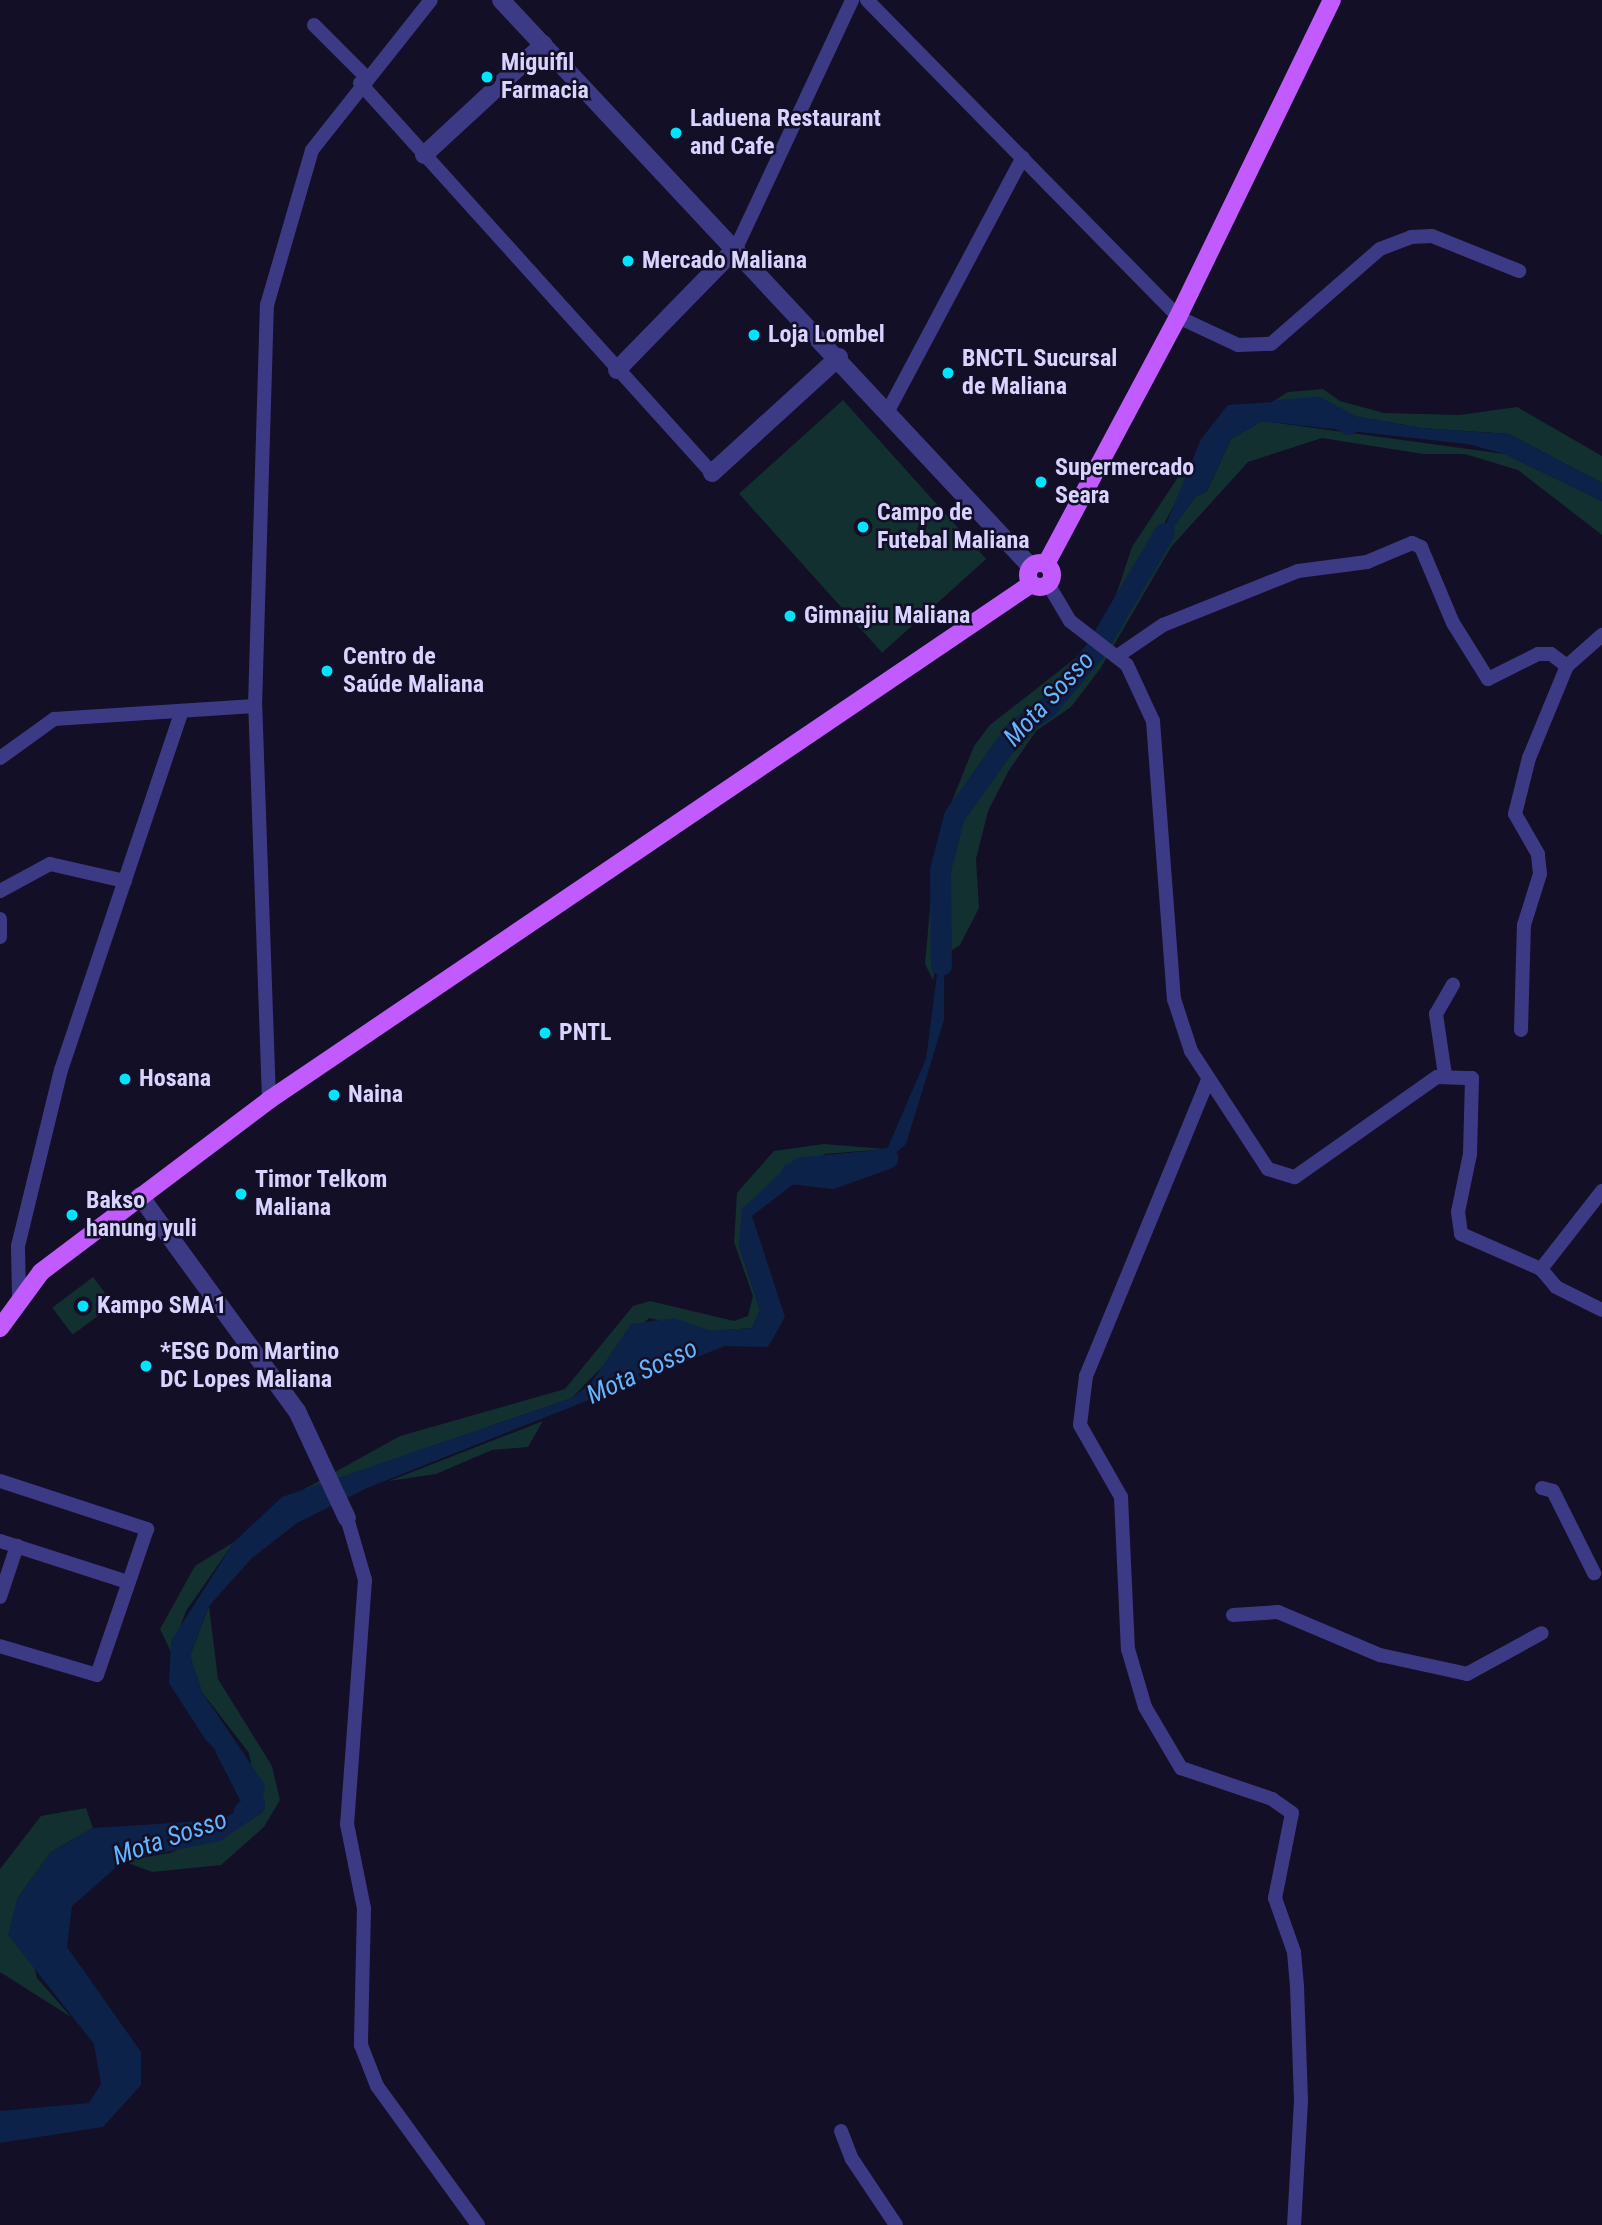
<!DOCTYPE html>
<meta charset="utf-8">
<style>
body{margin:0}
#map{position:relative;width:1602px;height:2225px;overflow:hidden;background:#130f26;font-family:"Roboto Condensed",sans-serif}
div>[style]{position:absolute}
.green>*{inset:0;background:#12302f;transform-origin:0 0}
.water>*{inset:0;background:#0c2248}
.river>*{height:21px;margin:-10.5px;padding:0 10.5px;transform-origin:10.5px;border-radius:10.5px;background:#0c2248}
.minor>*{height:14px;margin:-7px;padding:0 7px;transform-origin:7px;border-radius:7px;background:#3d3a85}
.tertiary>*{height:18px;margin:-9px;padding:0 9px;transform-origin:9px;border-radius:9px;background:#3d3a85}
.primary>*{height:18px;margin:-9px;padding:0 9px;transform-origin:9px;border-radius:9px;background:#c25bff}
.primary>.ring{margin:-9px;padding:0;box-sizing:content-box;background:none;border:18px solid #c25bff;border-radius:50%}
.dots>*{width:19px;height:19px;translate:-50% -50%;box-sizing:border-box;border:4px solid #130f26;border-radius:50%}
span{translate:-50% -50%;white-space:nowrap;text-align:center;line-height:1.15;-webkit-text-stroke:5px #130f26;paint-order:stroke}
.poi-label{font-size:24px;color:#d9d4ff;font-weight:700}
.left{translate:0 -50%;text-align:left}
.water-label{font-size:26px;color:#62b6ff;font-style:italic}
</style>
<div id="map">
<div class="green">
<div style="clip-path:polygon(1323px 389px,1340px 401px,1384px 413px,1459px 415px,1517px 407px,1602px 456px,1602px 483px,1509px 434px,1422px 428px,1272px 402px,1288px 392px)"></div>
<div style="left:843px;top:400px;width:214px;height:140px;rotate:48deg"></div>
<div style="clip-path:polygon(1262px 421px,1505px 454px,1602px 501px,1602px 535px,1518px 470px,1465px 454px,1423px 454px,1322px 438px,1248px 462px,1171px 547px,1100px 669px,1071px 707px,1036px 731px,1008px 772px,988px 811px,976px 859px,979px 908px,960px 945px,946px 954px,945px 923px,933px 980px,925px 964px,933px 875px,944px 821px,974px 746px,990px 725px,1087px 649px,1116px 595px,1132px 547px,1182px 471px,1187px 481px,1151px 548px,1151px 559px,1195px 497px,1207px 491px,1231px 439px)"></div>
<div style="clip-path:polygon(824px 1144px,886px 1149px,825px 1154px,743px 1209px,739px 1246px,760px 1310px,752px 1328px,711px 1331px,649px 1318px,572px 1398px,299px 1492px,400px 1436px,565px 1389px,633px 1306px,650px 1301px,734px 1321px,748px 1316px,753px 1296px,734px 1242px,737px 1193px,774px 1151px)"></div>
<div style="left:93px;top:1277px;width:34px;height:51px;rotate:53deg"></div>
<div style="clip-path:polygon(543px 1421px,528px 1447px,492px 1450px,436px 1474px,389px 1481px)"></div>
<div style="clip-path:polygon(234px 1542px,186px 1611px,171px 1652px,160px 1629px,195px 1566px)"></div>
<div style="clip-path:polygon(209px 1606px,218px 1679px,272px 1766px,280px 1800px,264px 1827px,221px 1865px,152px 1872px,123px 1861px,170px 1853px,261px 1813px,249px 1753px,202px 1692px,190px 1656px)"></div>
<div style="clip-path:polygon(86px 1808px,93px 1828px,51px 1852px,17px 1899px,37px 1978px,71px 2017px,0 1972px,0 1869px,41px 1816px)"></div>
</div>
<div class="water">
<div style="clip-path:polygon(1272px 402px,1422px 428px,1509px 434px,1602px 483px,1602px 501px,1505px 454px,1467px 444px,1262px 421px,1231px 439px,1207px 491px,1195px 497px,1151px 561px,1201px 439px,1228px 405px)"></div>
<div style="clip-path:polygon(944px 920px,944px 1020px,906px 1144px,878px 1168px,795px 1183px,752px 1216px,785px 1317px,768px 1347px,725px 1346px,367px 1488px,297px 1523px,252px 1558px,209px 1606px,190px 1656px,202px 1692px,265px 1785px,261px 1813px,220px 1841px,123px 1861px,72px 1906px,67px 1947px,141px 2052px,141px 2085px,103px 2127px,0 2143px,0 2111px,89px 2103px,101px 2084px,94px 2044px,8px 1935px,17px 1899px,51px 1852px,93px 1828px,221px 1820px,247px 1805px,247px 1782px,205px 1739px,169px 1683px,171px 1641px,234px 1542px,282px 1497px,572px 1398px,591px 1383px,631px 1324px,674px 1318px,711px 1331px,752px 1328px,760px 1310px,739px 1246px,742px 1209px,796px 1158px,887px 1149px,926px 1059px)"></div>
</div>
<div class="river">
<div style="left:1277px;top:410px;width:40px;rotate:-4.3deg"></div>
<div style="left:1317px;top:407px;width:36px;rotate:28deg"></div>
<div style="left:941px;top:965px;width:95px;rotate:-90.6deg"></div>
<div style="left:940px;top:870px;width:56px;rotate:-75.5deg"></div>
<div style="left:954px;top:816px;width:107px;rotate:-54.5deg"></div>
<div style="left:1016px;top:729px;width:38px;rotate:-35deg"></div>
<div style="left:1047px;top:707px;width:75px;rotate:-49.9deg"></div>
<div style="left:1095px;top:650px;width:136px;rotate:-59.5deg"></div>
<div style="left:791px;top:1173px;width:41px;rotate:7deg"></div>
<div style="left:832px;top:1178px;width:59px;rotate:-20deg"></div>
<div style="left:225px;top:1748px;width:64px;rotate:63deg"></div>
<div style="left:254px;top:1805px;width:12px;rotate:149deg"></div>
</div>
<div class="minor">
<div style="left:867px;top:0;width:444px;rotate:45.5deg"></div>
<div style="left:1178px;top:317px;width:66px;rotate:25deg"></div>
<div style="left:1238px;top:345px;width:33px;rotate:-2deg"></div>
<div style="left:1271px;top:344px;width:145px;rotate:-41.1deg"></div>
<div style="left:1380px;top:249px;width:33px;rotate:-21deg"></div>
<div style="left:1411px;top:237px;width:21px;rotate:-3deg"></div>
<div style="left:1432px;top:236px;width:94px;rotate:21.9deg"></div>
<div style="left:314px;top:25px;width:72px;rotate:45deg"></div>
<div style="left:360px;top:83px;width:525px;rotate:47.93deg"></div>
<div style="left:736px;top:248px;width:274px;rotate:-64.9deg"></div>
<div style="left:889px;top:409px;width:285px;rotate:-62deg"></div>
<div style="left:1048px;top:584px;width:43px;rotate:59.3deg"></div>
<div style="left:1070px;top:621px;width:72px;rotate:37.7deg"></div>
<div style="left:1127px;top:665px;width:62px;rotate:65.1deg"></div>
<div style="left:1153px;top:721px;width:279px;rotate:85.7deg"></div>
<div style="left:1174px;top:999px;width:55px;rotate:71.9deg"></div>
<div style="left:1191px;top:1051px;width:141px;rotate:56.9deg"></div>
<div style="left:1268px;top:1169px;width:28px;rotate:17deg"></div>
<div style="left:1295px;top:1177px;width:174px;rotate:-35.2deg"></div>
<div style="left:1437px;top:1077px;width:35px;rotate:2deg"></div>
<div style="left:1472px;top:1078px;width:76px;rotate:91.5deg"></div>
<div style="left:1470px;top:1154px;width:59px;rotate:101.7deg"></div>
<div style="left:1458px;top:1212px;width:22px;rotate:82deg"></div>
<div style="left:1461px;top:1234px;width:87px;rotate:23.6deg"></div>
<div style="left:1541px;top:1269px;width:23px;rotate:50deg"></div>
<div style="left:1556px;top:1287px;width:51px;rotate:26.6deg"></div>
<div style="left:1119px;top:655px;width:53px;rotate:-34.3deg"></div>
<div style="left:1163px;top:625px;width:145px;rotate:-21.8deg"></div>
<div style="left:1298px;top:571px;width:70px;rotate:-7.4deg"></div>
<div style="left:1367px;top:562px;width:49px;rotate:-22.9deg"></div>
<div style="left:1412px;top:543px;width:10px;rotate:24deg"></div>
<div style="left:1421px;top:547px;width:82px;rotate:67.2deg"></div>
<div style="left:1453px;top:623px;width:66px;rotate:58deg"></div>
<div style="left:1488px;top:679px;width:56px;rotate:-26.6deg"></div>
<div style="left:1538px;top:654px;width:13px"></div>
<div style="left:1551px;top:654px;width:20px;rotate:37deg"></div>
<div style="left:1567px;top:666px;width:47px;rotate:-41.5deg"></div>
<div style="left:0;top:758px;width:67px;rotate:-35.8deg"></div>
<div style="left:54px;top:719px;width:201px;rotate:-3.7deg"></div>
<div style="left:0;top:891px;width:57px;rotate:-28.4deg"></div>
<div style="left:50px;top:864px;width:77px;rotate:12.8deg"></div>
<div style="left:0;top:919px;width:18px;rotate:90deg"></div>
<div style="left:1521px;top:1030px;width:105px;rotate:-88.4deg"></div>
<div style="left:1524px;top:925px;width:53px;rotate:-72.6deg"></div>
<div style="left:1540px;top:874px;width:20px;rotate:-96deg"></div>
<div style="left:1538px;top:854px;width:46px;rotate:-119.9deg"></div>
<div style="left:1515px;top:814px;width:58px;rotate:-76deg"></div>
<div style="left:1529px;top:758px;width:100px;rotate:-67.6deg"></div>
<div style="left:1445px;top:1075px;width:62px;rotate:-98.4deg"></div>
<div style="left:1436px;top:1014px;width:34px;rotate:-60deg"></div>
<div style="left:1208px;top:1080px;width:320px;rotate:112.4deg"></div>
<div style="left:1086px;top:1376px;width:49px;rotate:97deg"></div>
<div style="left:1080px;top:1425px;width:83px;rotate:60.3deg"></div>
<div style="left:1121px;top:1497px;width:152px;rotate:87.4deg"></div>
<div style="left:1128px;top:1649px;width:60px;rotate:73.7deg"></div>
<div style="left:1145px;top:1707px;width:71px;rotate:59.5deg"></div>
<div style="left:1181px;top:1768px;width:96px;rotate:18.8deg"></div>
<div style="left:1272px;top:1799px;width:24px;rotate:35deg"></div>
<div style="left:1292px;top:1813px;width:87px;rotate:101.3deg"></div>
<div style="left:1275px;top:1898px;width:57px;rotate:70.6deg"></div>
<div style="left:1294px;top:1952px;width:34px;rotate:85deg"></div>
<div style="left:1297px;top:1986px;width:115px;rotate:88deg"></div>
<div style="left:1301px;top:2101px;width:124px;rotate:93.2deg"></div>
<div style="left:269px;top:1100px;width:394px;rotate:-92deg"></div>
<div style="left:255px;top:706px;width:401px;rotate:-88.3deg"></div>
<div style="left:267px;top:305px;width:161px;rotate:-73.8deg"></div>
<div style="left:312px;top:150px;width:191px;rotate:-51.6deg"></div>
<div style="left:1541px;top:1269px;width:99px;rotate:-52deg"></div>
<div style="left:19px;top:1295px;width:49px;rotate:-91.2deg"></div>
<div style="left:18px;top:1246px;width:181px;rotate:-76.3deg"></div>
<div style="left:61px;top:1070px;width:379px;rotate:-71.4deg"></div>
<div style="left:0;top:1481px;width:155px;rotate:18.1deg"></div>
<div style="left:147px;top:1529px;width:154px;rotate:108.9deg"></div>
<div style="left:97px;top:1675px;width:101px;rotate:-163.4deg"></div>
<div style="left:1542px;top:1488px;width:11px;rotate:15deg"></div>
<div style="left:1553px;top:1491px;width:92px;rotate:63.4deg"></div>
<div style="left:347px;top:1518px;width:65px;rotate:73.8deg"></div>
<div style="left:365px;top:1580px;width:245px;rotate:94.2deg"></div>
<div style="left:347px;top:1824px;width:86px;rotate:78.6deg"></div>
<div style="left:364px;top:1908px;width:137px;rotate:91.3deg"></div>
<div style="left:361px;top:2045px;width:44px;rotate:68.7deg"></div>
<div style="left:377px;top:2086px;width:172px;rotate:54deg"></div>
<div style="left:0;top:1541px;width:134px;rotate:17.8deg"></div>
<div style="left:0;top:1597px;width:54px;rotate:-71.6deg"></div>
<div style="left:1233px;top:1615px;width:45px;rotate:-3.8deg"></div>
<div style="left:1278px;top:1612px;width:111px;rotate:22.9deg"></div>
<div style="left:1380px;top:1655px;width:89px;rotate:12.3deg"></div>
<div style="left:1467px;top:1674px;width:85px;rotate:-28.7deg"></div>
<div style="left:841px;top:2131px;width:30px;rotate:69deg"></div>
<div style="left:852px;top:2159px;width:79px;rotate:56.3deg"></div>
</div>
<div class="tertiary">
<div style="left:501px;top:0;width:776px;rotate:46.93deg"></div>
<div style="left:424px;top:155px;width:163px;rotate:-42.8deg"></div>
<div style="left:617px;top:370px;width:170px;rotate:-45.7deg"></div>
<div style="left:712px;top:473px;width:172px;rotate:-42.4deg"></div>
<div style="left:140px;top:1196px;width:266px;rotate:53.9deg"></div>
<div style="left:297px;top:1411px;width:118px;rotate:65deg"></div>
</div>
<div class="primary">
<div class="ring" style="left:1028px;top:563px;width:6px;height:6px"></div>
<div style="left:1046px;top:564px;width:280px;rotate:-61.9deg"></div>
<div style="left:1178px;top:317px;width:352px;rotate:-64.1deg"></div>
<div style="left:0;top:1328px;width:69px;rotate:-53.8deg"></div>
<div style="left:41px;top:1272px;width:286px;rotate:-37deg"></div>
<div style="left:269px;top:1100px;width:920px;rotate:-34.1deg"></div>
</div>
<div class="dots">
<div style="left:487px;top:77px;background:#00e5ff"></div>
<div style="left:676px;top:133px;background:#00e5ff"></div>
<div style="left:628px;top:261px;background:#00e5ff"></div>
<div style="left:754px;top:335px;background:#00e5ff"></div>
<div style="left:948px;top:373px;background:#00e5ff"></div>
<div style="left:1041px;top:482px;background:#00e5ff"></div>
<div style="left:863px;top:527px;background:#00e5ff"></div>
<div style="left:790px;top:616px;background:#00e5ff"></div>
<div style="left:327px;top:671px;background:#00e5ff"></div>
<div style="left:545px;top:1033px;background:#00e5ff"></div>
<div style="left:125px;top:1079px;background:#00e5ff"></div>
<div style="left:334px;top:1095px;background:#00e5ff"></div>
<div style="left:241px;top:1194px;background:#00e5ff"></div>
<div style="left:72px;top:1215px;background:#00e5ff"></div>
<div style="left:83px;top:1306px;background:#00e5ff"></div>
<div style="left:146px;top:1366px;background:#00e5ff"></div>
</div>
<div class="poi-label">
<span class="left" style="left:501px;top:77px">Miguifil<br>Farmacia</span>
<span class="left" style="left:690px;top:133px">Laduena Restaurant<br>and Cafe</span>
<span class="left" style="left:642px;top:261px">Mercado Maliana</span>
<span class="left" style="left:768px;top:335px">Loja Lombel</span>
<span class="left" style="left:962px;top:373px">BNCTL Sucursal<br>de Maliana</span>
<span class="left" style="left:1055px;top:482px">Supermercado<br>Seara</span>
<span class="left" style="left:877px;top:527px">Campo de<br>Futebal Maliana</span>
<span class="left" style="left:804px;top:616px">Gimnajiu Maliana</span>
<span class="left" style="left:343px;top:671px">Centro de<br>Saúde Maliana</span>
<span class="left" style="left:559px;top:1033px">PNTL</span>
<span class="left" style="left:139px;top:1079px">Hosana</span>
<span class="left" style="left:348px;top:1095px">Naina</span>
<span class="left" style="left:255px;top:1194px">Timor Telkom<br>Maliana</span>
<span class="left" style="left:86px;top:1215px">Bakso<br>hanung yuli</span>
<span class="left" style="left:97px;top:1306px">Kampo SMA1</span>
<span class="left" style="left:160px;top:1366px">*ESG Dom Martino<br>DC Lopes Maliana</span>
</div>
<div class="water-label">
<span style="left:1049px;top:699px;rotate:-47deg">Mota Sosso</span>
<span style="left:642px;top:1372px;rotate:-25deg">Mota Sosso</span>
<span style="left:170px;top:1838px;rotate:-19deg">Mota Sosso</span>
</div>
</div>
